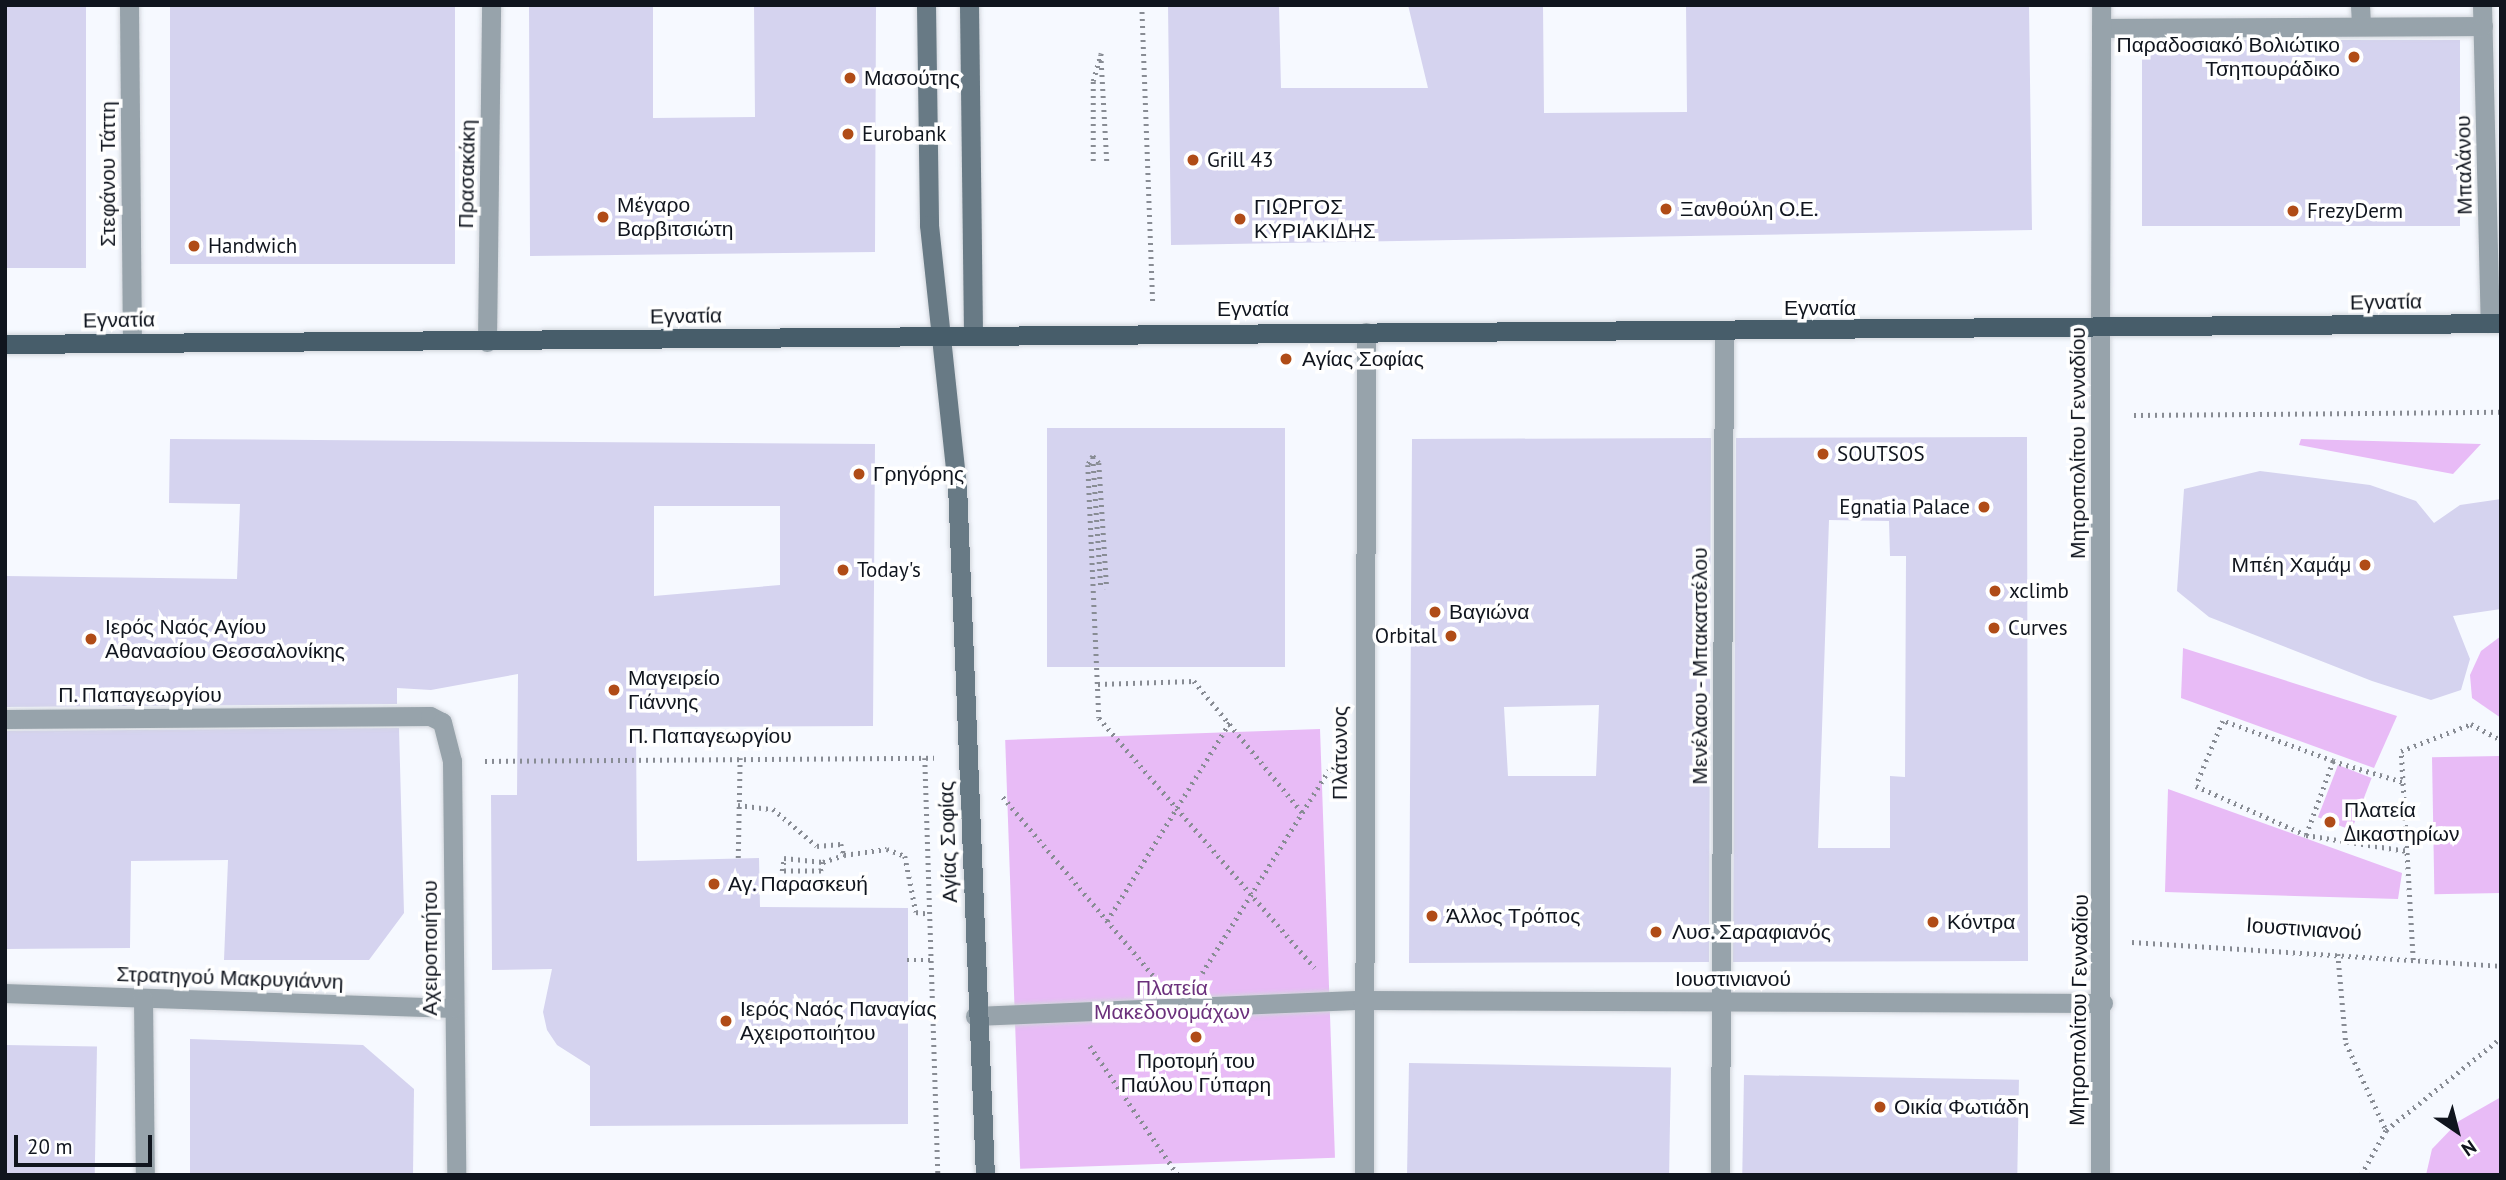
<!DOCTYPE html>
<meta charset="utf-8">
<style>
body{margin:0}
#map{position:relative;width:2506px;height:1180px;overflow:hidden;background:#f6f9ff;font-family:"PT Sans",sans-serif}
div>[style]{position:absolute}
.green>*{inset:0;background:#e8bbf6;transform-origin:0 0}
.building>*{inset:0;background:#d5d3ef;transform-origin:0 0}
.path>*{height:4.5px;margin-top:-2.25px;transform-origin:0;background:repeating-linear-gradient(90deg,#888c94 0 2px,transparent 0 7px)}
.roads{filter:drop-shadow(0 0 2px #d1d5db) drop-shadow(0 0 2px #d1d5db)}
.pedestrian>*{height:19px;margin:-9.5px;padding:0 9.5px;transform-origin:9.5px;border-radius:9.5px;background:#97a3ab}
.minor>*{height:19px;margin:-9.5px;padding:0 9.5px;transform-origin:9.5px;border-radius:9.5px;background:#97a3ab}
.tertiary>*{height:19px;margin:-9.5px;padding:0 9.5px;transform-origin:9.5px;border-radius:9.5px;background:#97a3ab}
.secondary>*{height:19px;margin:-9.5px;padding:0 9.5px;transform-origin:9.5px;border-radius:9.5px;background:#687a85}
.primary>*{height:19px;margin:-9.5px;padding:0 9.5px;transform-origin:9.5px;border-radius:9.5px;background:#475d6a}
.dots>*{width:19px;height:19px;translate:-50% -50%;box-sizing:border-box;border:4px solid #fff;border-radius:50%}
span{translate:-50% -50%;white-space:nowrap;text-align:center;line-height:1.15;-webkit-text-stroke:7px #fff;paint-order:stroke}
.poi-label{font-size:21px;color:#10151e}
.right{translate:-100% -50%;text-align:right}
.left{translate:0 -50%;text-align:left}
.street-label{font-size:21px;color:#10151e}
.park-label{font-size:21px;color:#6b307c}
.frame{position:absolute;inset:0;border:7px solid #10151e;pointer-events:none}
.north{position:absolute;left:2422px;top:1096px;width:70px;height:70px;-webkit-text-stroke:5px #fff;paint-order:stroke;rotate:145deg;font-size:19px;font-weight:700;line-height:28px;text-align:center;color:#10151e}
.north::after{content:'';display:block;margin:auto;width:24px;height:32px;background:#10151e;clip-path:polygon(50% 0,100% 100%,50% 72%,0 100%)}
.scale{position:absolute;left:14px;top:1135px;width:138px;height:32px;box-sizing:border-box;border:4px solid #10151e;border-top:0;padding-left:9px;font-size:21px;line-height:24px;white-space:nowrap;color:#10151e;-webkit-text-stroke:5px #fff;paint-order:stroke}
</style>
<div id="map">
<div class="green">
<div style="clip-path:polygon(2301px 439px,2481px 444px,2453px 474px,2299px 445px)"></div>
<div style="clip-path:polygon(2501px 636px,2501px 718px,2472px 698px,2470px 675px,2481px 651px)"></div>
<div style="clip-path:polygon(2183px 648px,2397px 716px,2374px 768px,2181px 698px)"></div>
<div style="left:1320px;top:729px;width:429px;height:315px;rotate:88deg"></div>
<div style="left:2499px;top:756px;width:137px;height:67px;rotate:89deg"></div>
<div style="left:2338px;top:765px;width:36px;height:56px;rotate:21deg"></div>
<div style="clip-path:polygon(2168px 789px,2402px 873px,2398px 899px,2165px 892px)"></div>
<div style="clip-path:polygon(2501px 1097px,2501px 1175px,2426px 1175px,2432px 1149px,2459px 1121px)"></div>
</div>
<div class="building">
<div style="left:5px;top:5px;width:81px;height:263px"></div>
<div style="left:170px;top:5px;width:285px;height:259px"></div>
<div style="clip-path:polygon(529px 5px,653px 5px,653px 118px,755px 117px,754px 5px,876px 5px,875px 252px,530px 256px)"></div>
<div style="clip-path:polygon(1168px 5px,1279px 5px,1281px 88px,1428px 88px,1408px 5px,1543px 5px,1544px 113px,1687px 112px,1686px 5px,2029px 5px,2032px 230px,1171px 245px)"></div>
<div style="left:2142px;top:40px;width:318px;height:186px"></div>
<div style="left:1285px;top:428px;width:239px;height:238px;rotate:90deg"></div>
<div style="clip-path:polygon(evenodd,2027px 437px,2028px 961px,1733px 962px,1736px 438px,2027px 437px,1829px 520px,1889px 521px,1890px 556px,1906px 556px,1905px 777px,1890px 776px,1890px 848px,1818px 848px,1829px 520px)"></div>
<div style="clip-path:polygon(evenodd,1711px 438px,1709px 962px,1409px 963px,1412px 439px,1711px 438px,1599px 705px,1596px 776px,1508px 776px,1504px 707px,1599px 705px)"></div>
<div style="clip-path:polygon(evenodd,170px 439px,875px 444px,873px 726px,636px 727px,637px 861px,759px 858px,760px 907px,908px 908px,908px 1124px,590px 1126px,590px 1066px,557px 1045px,547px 1030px,543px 1012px,552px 969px,492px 970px,491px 795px,517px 795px,518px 674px,431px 690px,397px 688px,397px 704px,5px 707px,5px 576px,237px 579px,240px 504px,169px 503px,170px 439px,654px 506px,780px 506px,780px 585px,654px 596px,654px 506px)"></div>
<div style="clip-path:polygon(2260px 471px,2370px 485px,2416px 501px,2434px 523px,2460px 505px,2501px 499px,2501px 609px,2453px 616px,2470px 659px,2461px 690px,2431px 700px,2372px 681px,2209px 617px,2177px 591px,2184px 489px)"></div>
<div style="clip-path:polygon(399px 728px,404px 913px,369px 960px,224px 960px,228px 860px,131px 861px,130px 948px,5px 949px,5px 731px)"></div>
<div style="clip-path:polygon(190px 1039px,363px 1045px,414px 1089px,413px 1175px,190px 1175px)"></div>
<div style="left:5px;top:1045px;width:92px;height:130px;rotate:1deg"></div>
<div style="left:1409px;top:1063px;width:262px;height:112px;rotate:1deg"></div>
<div style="left:1744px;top:1075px;width:275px;height:100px;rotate:1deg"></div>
</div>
<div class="path">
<div style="left:1142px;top:5px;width:297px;rotate:87.9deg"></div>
<div style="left:1101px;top:54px;width:108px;rotate:86.8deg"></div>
<div style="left:1093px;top:161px;width:80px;rotate:-90deg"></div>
<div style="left:1093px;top:81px;width:29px;rotate:-74deg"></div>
<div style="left:2134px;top:415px;width:367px;rotate:-0.5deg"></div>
<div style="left:1093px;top:456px;width:10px;rotate:119deg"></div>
<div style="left:1088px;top:465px;width:253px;rotate:87.5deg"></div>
<div style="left:1099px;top:718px;width:330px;rotate:49.2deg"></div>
<div style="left:1093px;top:456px;width:9px;rotate:49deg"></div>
<div style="left:1099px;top:463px;width:126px;rotate:86.4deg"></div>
<div style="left:1093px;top:457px;width:132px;rotate:86.5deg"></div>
<div style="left:1098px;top:684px;width:96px;rotate:-1.8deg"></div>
<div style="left:1194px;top:681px;width:170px;rotate:50.5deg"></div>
<div style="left:925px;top:758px;width:417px;rotate:88.2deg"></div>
<div style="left:485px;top:761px;width:449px;rotate:-0.4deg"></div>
<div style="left:2333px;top:761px;width:73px;rotate:16.7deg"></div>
<div style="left:1003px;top:797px;width:233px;rotate:49.9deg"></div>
<div style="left:738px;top:805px;width:35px;rotate:7deg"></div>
<div style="left:773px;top:809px;width:57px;rotate:40.1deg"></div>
<div style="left:817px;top:846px;width:24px;rotate:-5deg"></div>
<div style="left:841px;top:844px;width:11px;rotate:75deg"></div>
<div style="left:844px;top:855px;width:43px;rotate:-7.9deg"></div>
<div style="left:887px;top:849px;width:19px;rotate:21deg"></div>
<div style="left:905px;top:856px;width:57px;rotate:78.9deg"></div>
<div style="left:916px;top:912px;width:14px;rotate:8deg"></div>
<div style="left:2306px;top:835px;width:79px;rotate:-70deg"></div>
<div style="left:2333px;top:761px;width:117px;rotate:-160deg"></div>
<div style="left:2223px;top:721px;width:70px;rotate:112.6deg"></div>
<div style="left:2196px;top:786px;width:120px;rotate:24deg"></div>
<div style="left:2306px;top:835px;width:102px;rotate:9deg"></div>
<div style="left:738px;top:858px;width:100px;rotate:-88.9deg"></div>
<div style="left:823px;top:862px;width:9px;rotate:103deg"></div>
<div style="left:821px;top:871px;width:39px;rotate:180deg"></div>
<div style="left:782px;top:871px;width:13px;rotate:-81deg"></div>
<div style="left:784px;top:858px;width:39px;rotate:6deg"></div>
<div style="left:823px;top:862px;width:22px;rotate:-18deg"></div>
<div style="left:1107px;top:921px;width:234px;rotate:-58.3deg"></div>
<div style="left:2132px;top:942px;width:370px;rotate:3.7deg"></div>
<div style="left:2338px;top:954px;width:89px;rotate:84.9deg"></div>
<div style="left:2346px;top:1043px;width:96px;rotate:65.3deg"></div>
<div style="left:907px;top:960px;width:24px"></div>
<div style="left:2413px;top:960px;width:209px;rotate:-93.3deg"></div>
<div style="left:2401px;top:751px;width:75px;rotate:-21.1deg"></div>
<div style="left:2471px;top:724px;width:34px;rotate:28deg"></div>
<div style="left:1202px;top:973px;width:239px;rotate:-58deg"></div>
<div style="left:1090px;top:1046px;width:156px;rotate:55.7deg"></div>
<div style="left:2361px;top:1175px;width:51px;rotate:-60.9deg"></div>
<div style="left:2386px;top:1130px;width:147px;rotate:-38.7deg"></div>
</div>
<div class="roads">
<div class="pedestrian">
<div style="left:2360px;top:5px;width:20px;rotate:87deg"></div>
<div style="left:2482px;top:5px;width:318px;rotate:88.6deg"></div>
<div style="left:2101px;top:28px;width:382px;rotate:-0.3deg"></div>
<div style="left:975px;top:1016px;width:387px;rotate:-2.4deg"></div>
</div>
<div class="minor">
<div style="left:129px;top:5px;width:337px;rotate:89.5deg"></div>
<div style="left:2100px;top:330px;width:325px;rotate:-89.8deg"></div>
<div style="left:487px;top:342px;width:337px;rotate:-89.3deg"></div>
<div style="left:5px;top:719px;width:425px;rotate:-0.4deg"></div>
<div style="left:430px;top:716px;width:13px;rotate:27deg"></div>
<div style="left:442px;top:722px;width:40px;rotate:75.6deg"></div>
<div style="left:452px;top:761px;width:414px;rotate:89.4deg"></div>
<div style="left:5px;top:993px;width:448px;rotate:1.9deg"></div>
<div style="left:143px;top:998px;width:177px;rotate:89.4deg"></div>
<div style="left:1362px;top:1000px;width:741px;rotate:0.23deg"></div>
<div style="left:1364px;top:1175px;width:843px;rotate:-89.86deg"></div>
<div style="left:1720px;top:1175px;width:844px;rotate:-89.73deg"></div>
</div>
<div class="tertiary">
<div style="left:2100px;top:330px;width:845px;rotate:90deg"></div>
</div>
<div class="secondary">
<div style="left:926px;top:5px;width:220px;rotate:89.2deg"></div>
<div style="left:929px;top:225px;width:262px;rotate:83.9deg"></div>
<div style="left:957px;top:485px;width:691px;rotate:87.68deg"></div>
<div style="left:969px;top:5px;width:327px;rotate:89.3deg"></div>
</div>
<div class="primary">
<div style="left:5px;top:344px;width:2496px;rotate:-0.48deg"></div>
</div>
</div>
<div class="dots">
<div style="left:2354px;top:57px;background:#b04c17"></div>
<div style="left:850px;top:78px;background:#b04c17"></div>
<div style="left:848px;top:134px;background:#b04c17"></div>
<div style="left:1193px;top:160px;background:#b04c17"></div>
<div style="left:1666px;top:209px;background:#b04c17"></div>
<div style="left:2293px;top:211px;background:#b04c17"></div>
<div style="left:603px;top:217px;background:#b04c17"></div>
<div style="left:1240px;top:219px;background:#b04c17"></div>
<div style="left:194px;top:246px;background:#b04c17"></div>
<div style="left:1286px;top:359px;background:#b04c17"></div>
<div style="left:1823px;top:454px;background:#b04c17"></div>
<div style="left:859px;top:474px;background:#b04c17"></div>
<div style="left:1984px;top:507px;background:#b04c17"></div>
<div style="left:2365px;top:565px;background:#b04c17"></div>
<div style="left:843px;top:570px;background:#b04c17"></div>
<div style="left:1995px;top:591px;background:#b04c17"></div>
<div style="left:1435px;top:612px;background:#b04c17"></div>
<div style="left:1994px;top:628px;background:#b04c17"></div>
<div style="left:1451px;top:636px;background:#b04c17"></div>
<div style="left:91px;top:639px;background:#b04c17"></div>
<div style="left:614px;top:690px;background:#b04c17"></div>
<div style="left:2330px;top:822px;background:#b04c17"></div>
<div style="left:714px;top:884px;background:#b04c17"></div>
<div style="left:1432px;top:916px;background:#b04c17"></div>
<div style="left:1933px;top:922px;background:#b04c17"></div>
<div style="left:1656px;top:932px;background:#b04c17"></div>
<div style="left:726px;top:1021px;background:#b04c17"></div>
<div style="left:1196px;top:1037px;background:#b04c17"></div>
<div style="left:1880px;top:1107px;background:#b04c17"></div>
</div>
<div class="poi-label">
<span class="right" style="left:2340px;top:57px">Παραδοσιακό Βολιώτικο<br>Τσηπουράδικο</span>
<span class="left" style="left:864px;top:78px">Μασούτης</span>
<span class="left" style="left:862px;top:134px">Eurobank</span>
<span class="left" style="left:1207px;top:160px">Grill 43</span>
<span class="left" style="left:617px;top:217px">Μέγαρο<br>Βαρβιτσιώτη</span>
<span class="left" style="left:1254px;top:219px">ΓΙΩΡΓΟΣ<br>ΚΥΡΙΑΚΙΔΗΣ</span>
<span class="left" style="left:1680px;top:209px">Ξανθούλη Ο.Ε.</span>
<span class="left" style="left:2307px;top:211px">FrezyDerm</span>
<span class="left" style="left:208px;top:246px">Handwich</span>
<span class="left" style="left:1302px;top:359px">Αγίας Σοφίας</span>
<span class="left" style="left:1837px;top:454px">SOUTSOS</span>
<span class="left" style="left:873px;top:474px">Γρηγόρης</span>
<span class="right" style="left:1970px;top:507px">Egnatia Palace</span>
<span class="right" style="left:2351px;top:565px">Μπέη Χαμάμ</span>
<span class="left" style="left:857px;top:570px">Today's</span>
<span class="left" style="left:2009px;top:591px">xclimb</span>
<span class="left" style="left:1449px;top:612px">Βαγιώνα</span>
<span class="left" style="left:105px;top:639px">Ιερός Ναός Αγίου<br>Αθανασίου Θεσσαλονίκης</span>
<span class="left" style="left:2008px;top:628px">Curves</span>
<span class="right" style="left:1437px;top:636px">Orbital</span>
<span class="left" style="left:628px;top:690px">Μαγειρείο<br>Γιάννης</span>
<span class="left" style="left:2344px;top:822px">Πλατεία<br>Δικαστηρίων</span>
<span class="left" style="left:728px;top:884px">Αγ. Παρασκευή</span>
<span class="left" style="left:1446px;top:916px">Άλλος Τρόπος</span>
<span class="left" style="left:1947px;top:922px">Κόντρα</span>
<span class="left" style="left:1672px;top:932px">Λυσ. Σαραφιανός</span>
<span class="left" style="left:740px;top:1021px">Ιερός Ναός Παναγίας<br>Αχειροποιήτου</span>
<span style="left:1196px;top:1073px">Προτομή του<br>Παύλου Γύπαρη</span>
<span class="left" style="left:1894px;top:1107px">Οικία Φωτιάδη</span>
</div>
<div class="street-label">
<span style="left:2464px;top:165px;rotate:-91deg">Μπαλάνου</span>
<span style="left:108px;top:174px;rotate:-90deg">Στεφάνου Τάττη</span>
<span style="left:467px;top:174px;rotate:-89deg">Πρασακάκη</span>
<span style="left:2386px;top:302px;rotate:-1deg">Εγνατία</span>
<span style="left:1820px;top:308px">Εγνατία</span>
<span style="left:1253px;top:309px">Εγνατία</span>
<span style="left:686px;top:316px;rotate:-1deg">Εγνατία</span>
<span style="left:119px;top:320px;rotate:-1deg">Εγνατία</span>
<span style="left:2078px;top:443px;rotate:-90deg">Μητροπολίτου Γενναδίου</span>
<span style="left:1700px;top:666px;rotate:-90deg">Μενέλαου - Μπακατσέλου</span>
<span style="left:140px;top:695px">Π. Παπαγεωργίου</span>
<span style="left:710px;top:736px">Π. Παπαγεωργίου</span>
<span style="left:1340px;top:753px;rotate:-90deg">Πλάτωνος</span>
<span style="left:948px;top:842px;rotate:-92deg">Αγίας Σοφίας</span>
<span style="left:2304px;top:929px;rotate:4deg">Ιουστινιανού</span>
<span style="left:430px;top:948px;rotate:-90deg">Αχειροποιήτου</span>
<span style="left:230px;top:978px;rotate:2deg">Στρατηγού Μακρυγιάννη</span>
<span style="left:1733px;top:979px">Ιουστινιανού</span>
<span style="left:2079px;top:1010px;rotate:-89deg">Μητροπολίτου Γενναδίου</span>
</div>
<div class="park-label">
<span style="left:1172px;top:1000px">Πλατεία<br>Μακεδονομάχων</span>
</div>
<div class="frame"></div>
<div class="north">N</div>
<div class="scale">20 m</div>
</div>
